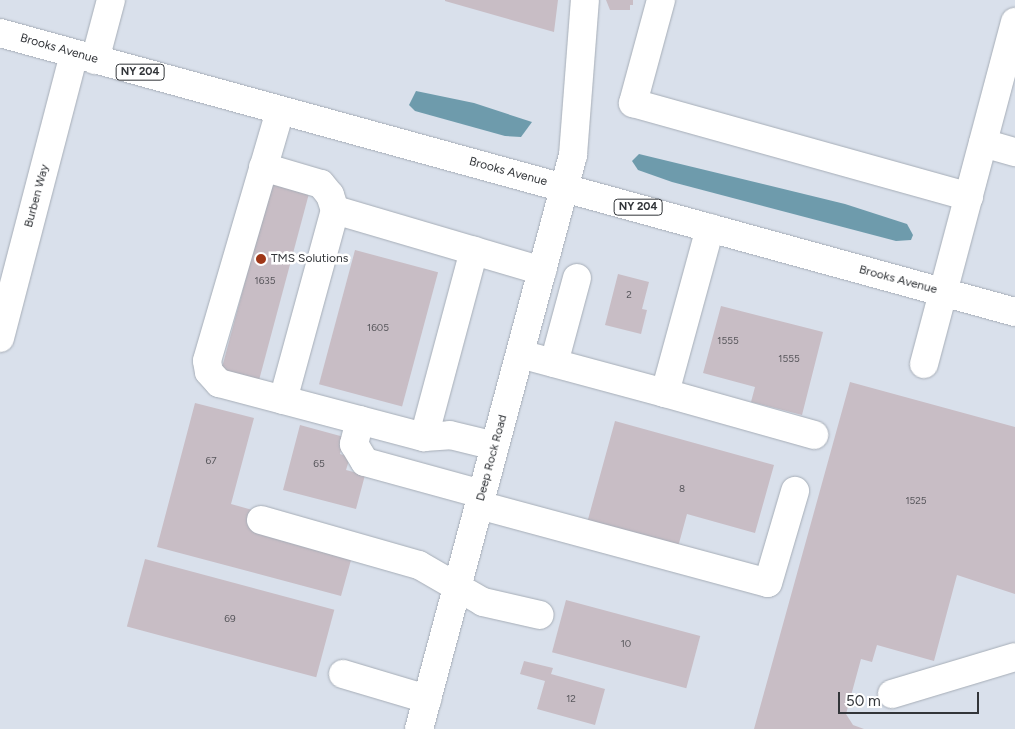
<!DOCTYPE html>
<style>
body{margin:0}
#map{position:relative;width:1015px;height:729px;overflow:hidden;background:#d9e0eb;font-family:Figtree,sans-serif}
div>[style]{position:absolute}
.water>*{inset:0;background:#6e9bac}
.building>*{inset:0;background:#c8bdc5;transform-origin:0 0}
.roads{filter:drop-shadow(0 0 1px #a6adb7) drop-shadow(0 0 1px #a6adb7)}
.minor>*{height:28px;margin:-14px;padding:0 14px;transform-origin:14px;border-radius:14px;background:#fff}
.major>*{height:28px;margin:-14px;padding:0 14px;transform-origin:14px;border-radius:14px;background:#fff}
.dots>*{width:14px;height:14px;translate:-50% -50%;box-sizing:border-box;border:2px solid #fff;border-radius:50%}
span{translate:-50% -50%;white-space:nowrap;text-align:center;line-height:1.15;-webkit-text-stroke:5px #fff;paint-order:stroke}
.number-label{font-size:10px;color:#58575c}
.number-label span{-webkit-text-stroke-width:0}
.shield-label span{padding:1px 4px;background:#fff;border:1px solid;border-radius:4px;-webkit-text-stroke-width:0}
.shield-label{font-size:11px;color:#323539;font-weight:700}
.street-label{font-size:12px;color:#323539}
.poi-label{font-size:12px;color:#323539}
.left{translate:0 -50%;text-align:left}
.scale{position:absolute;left:838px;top:692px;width:141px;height:22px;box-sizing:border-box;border:2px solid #323539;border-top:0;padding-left:6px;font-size:15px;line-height:18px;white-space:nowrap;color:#323539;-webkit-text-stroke:4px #fff;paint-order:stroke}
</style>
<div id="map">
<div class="water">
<div style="clip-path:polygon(416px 91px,474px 103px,532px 122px,521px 137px,505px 136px,415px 111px,409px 105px)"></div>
<div style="clip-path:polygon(639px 154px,845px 204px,907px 224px,913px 235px,911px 240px,896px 241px,672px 182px,638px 170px,632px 161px)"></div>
</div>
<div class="building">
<div style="clip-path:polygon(445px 0,558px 0,554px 32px,445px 1px)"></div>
<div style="clip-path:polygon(606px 0,633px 0,633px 5px,630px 5px,630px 10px,610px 10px)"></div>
<div style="left:272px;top:181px;width:39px;height:197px;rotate:15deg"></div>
<div style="left:355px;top:250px;width:86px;height:139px;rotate:15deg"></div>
<div style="clip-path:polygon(618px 274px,649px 282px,642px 309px,647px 310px,641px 334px,605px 325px)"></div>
<div style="clip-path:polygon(721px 306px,823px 332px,802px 415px,751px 402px,755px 387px,703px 373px)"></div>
<div style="clip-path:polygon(850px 382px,1015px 427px,1015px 594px,957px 575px,934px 661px,877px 645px,872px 662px,861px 659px,846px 714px,853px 725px,864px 729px,754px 729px)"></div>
<div style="clip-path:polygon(195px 403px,254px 418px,231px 504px,256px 511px,353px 553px,341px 596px,157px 547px)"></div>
<div style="clip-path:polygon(615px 421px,774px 465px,755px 533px,687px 514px,678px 547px,587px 523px)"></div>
<div style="clip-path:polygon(300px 425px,344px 437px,340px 454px,350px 457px,346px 470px,365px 475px,356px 509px,283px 490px)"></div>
<div style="left:145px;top:559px;width:196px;height:70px;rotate:15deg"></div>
<div style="left:566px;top:600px;width:139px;height:54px;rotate:15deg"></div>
<div style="clip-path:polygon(524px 661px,553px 668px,551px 674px,605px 689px,595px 725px,537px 709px,545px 681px,520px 674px)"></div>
</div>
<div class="roads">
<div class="minor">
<div style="left:661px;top:0;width:107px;rotate:105.2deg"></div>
<div style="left:633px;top:103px;width:349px;rotate:15.6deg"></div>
<div style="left:95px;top:60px;width:62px;rotate:-75.1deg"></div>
<div style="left:280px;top:111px;width:260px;rotate:106.3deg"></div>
<div style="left:207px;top:361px;width:11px;rotate:80deg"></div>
<div style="left:209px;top:372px;width:15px;rotate:48deg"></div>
<div style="left:219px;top:383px;width:212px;rotate:14.8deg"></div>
<div style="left:424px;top:437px;width:26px;rotate:-4deg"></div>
<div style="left:450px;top:435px;width:46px;rotate:13.7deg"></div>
<div style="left:983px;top:143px;width:33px;rotate:16deg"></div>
<div style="left:263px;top:167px;width:60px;rotate:16.3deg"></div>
<div style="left:321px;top:184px;width:14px;rotate:51deg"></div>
<div style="left:330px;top:195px;width:16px;rotate:72deg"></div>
<div style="left:335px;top:210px;width:216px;rotate:16.4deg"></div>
<div style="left:710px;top:228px;width:171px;rotate:105.3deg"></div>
<div style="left:665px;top:393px;width:155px;rotate:15.7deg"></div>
<div style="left:0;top:338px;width:293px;rotate:-75.4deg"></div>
<div style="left:520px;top:354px;width:150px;rotate:15.1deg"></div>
<div style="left:554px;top:363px;width:88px;rotate:-74.9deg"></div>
<div style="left:924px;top:364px;width:354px;rotate:-75.1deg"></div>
<div style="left:283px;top:400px;width:197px;rotate:-74.7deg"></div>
<div style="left:360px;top:420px;width:25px;rotate:104deg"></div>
<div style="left:354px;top:444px;width:21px;rotate:59deg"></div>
<div style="left:365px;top:462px;width:121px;rotate:15.3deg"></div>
<div style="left:424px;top:437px;width:193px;rotate:-75deg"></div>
<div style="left:479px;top:505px;width:299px;rotate:15.1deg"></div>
<div style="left:768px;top:583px;width:96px;rotate:-73.6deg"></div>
<div style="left:261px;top:520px;width:164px;rotate:15.9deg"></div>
<div style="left:419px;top:565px;width:74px;rotate:30deg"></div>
<div style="left:483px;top:602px;width:58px;rotate:12.8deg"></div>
<div style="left:343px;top:674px;width:88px;rotate:16.6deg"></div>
<div style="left:892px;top:694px;width:128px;rotate:-16.7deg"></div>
<div style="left:419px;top:729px;width:594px;rotate:-74.98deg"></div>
<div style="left:573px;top:155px;width:155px;rotate:-85.6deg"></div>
</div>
<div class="major">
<div style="left:0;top:33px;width:1053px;rotate:15.37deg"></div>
</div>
</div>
<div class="dots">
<div style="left:261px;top:259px;background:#9f3718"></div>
</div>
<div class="number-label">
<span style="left:265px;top:281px">1635</span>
<span style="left:629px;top:295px">2</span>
<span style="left:378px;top:328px">1605</span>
<span style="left:728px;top:341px">1555</span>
<span style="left:789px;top:359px">1555</span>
<span style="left:211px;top:461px">67</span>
<span style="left:319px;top:464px">65</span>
<span style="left:682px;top:489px">8</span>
<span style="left:916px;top:501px">1525</span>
<span style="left:230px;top:619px">69</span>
<span style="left:626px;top:644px">10</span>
<span style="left:571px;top:699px">12</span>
</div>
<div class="shield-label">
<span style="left:140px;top:72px">NY 204</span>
<span style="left:638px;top:207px">NY 204</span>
</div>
<div class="street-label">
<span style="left:59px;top:49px;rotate:16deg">Brooks Avenue</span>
<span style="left:508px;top:172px;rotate:15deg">Brooks Avenue</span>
<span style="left:37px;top:196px;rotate:-75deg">Burben Way</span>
<span style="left:898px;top:280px;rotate:15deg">Brooks Avenue</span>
<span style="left:492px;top:458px;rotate:-75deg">Deep Rock Road</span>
</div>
<div class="poi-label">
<span class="left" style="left:271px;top:259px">TMS Solutions</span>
</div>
<div class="scale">50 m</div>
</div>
